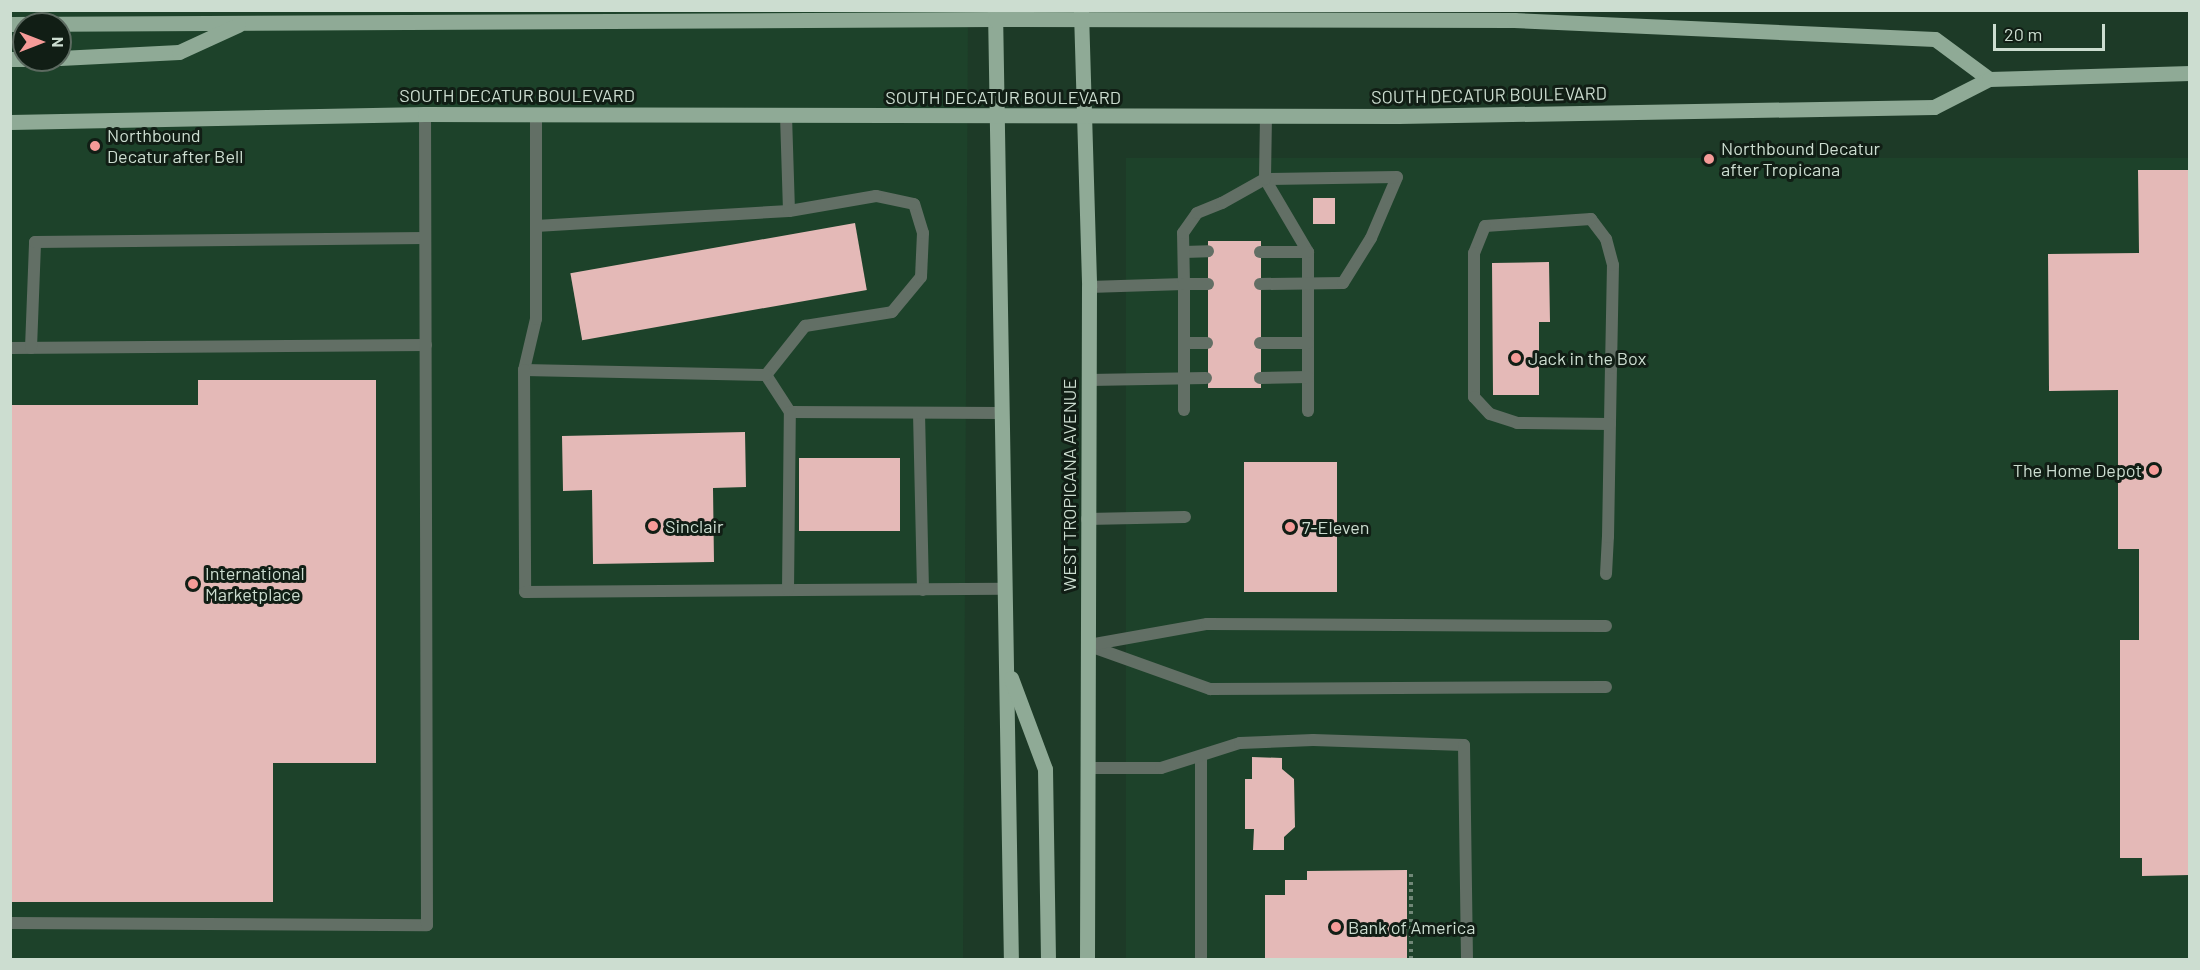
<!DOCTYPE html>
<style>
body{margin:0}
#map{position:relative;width:2200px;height:970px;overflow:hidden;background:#1d3a27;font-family:Barlow,sans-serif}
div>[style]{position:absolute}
.built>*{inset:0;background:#1d422a;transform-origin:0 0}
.building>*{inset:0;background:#e4b9b7;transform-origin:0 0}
.path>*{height:4px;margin-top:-2px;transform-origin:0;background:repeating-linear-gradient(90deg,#718878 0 3px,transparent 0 7.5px)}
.lane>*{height:12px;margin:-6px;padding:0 6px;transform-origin:6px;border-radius:6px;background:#626f65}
.primary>*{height:15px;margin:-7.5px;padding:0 7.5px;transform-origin:7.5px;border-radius:7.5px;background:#8faa96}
.dots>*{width:16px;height:16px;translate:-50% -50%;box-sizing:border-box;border:3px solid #111e15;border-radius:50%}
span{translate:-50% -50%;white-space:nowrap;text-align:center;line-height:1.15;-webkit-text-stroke:6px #111e15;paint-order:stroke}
.street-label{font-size:18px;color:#ccddd0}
.poi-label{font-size:18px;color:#ccddd0}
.left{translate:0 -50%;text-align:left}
.right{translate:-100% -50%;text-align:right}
.frame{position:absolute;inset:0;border:12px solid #ccddd0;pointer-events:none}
.north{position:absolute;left:12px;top:12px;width:60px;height:60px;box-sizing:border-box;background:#111e15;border:2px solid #5c6a60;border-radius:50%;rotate:90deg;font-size:16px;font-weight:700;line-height:24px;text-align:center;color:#ccddd0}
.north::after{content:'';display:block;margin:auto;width:21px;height:27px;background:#f59b98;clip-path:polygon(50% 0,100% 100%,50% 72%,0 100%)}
.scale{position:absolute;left:1993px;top:24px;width:112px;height:27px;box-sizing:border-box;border:3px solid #ccddd0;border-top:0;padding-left:8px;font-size:18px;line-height:21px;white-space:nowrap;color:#ccddd0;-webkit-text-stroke:4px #111e15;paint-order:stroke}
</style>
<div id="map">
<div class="built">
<div style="clip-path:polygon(evenodd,10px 11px,968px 11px,963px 959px,11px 959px,10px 11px,24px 24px,60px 24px,60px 60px,24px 60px,24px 24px)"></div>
<div style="left:2189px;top:158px;width:801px;height:1063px;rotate:90deg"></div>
</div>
<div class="building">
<div style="clip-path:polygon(2138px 170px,2190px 170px,2190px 875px,2142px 876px,2142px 858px,2120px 858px,2120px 640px,2139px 640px,2139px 549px,2118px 549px,2118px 390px,2049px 391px,2048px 254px,2139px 253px)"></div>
<div style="left:1313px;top:198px;width:22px;height:26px"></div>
<div style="left:855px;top:223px;width:68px;height:289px;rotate:80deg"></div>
<div style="left:1208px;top:241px;width:53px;height:147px"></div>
<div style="clip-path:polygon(1549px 262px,1550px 322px,1539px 322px,1539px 395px,1493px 395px,1492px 263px)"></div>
<div style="clip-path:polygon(198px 380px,376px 380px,376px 763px,273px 763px,273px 902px,10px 902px,10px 405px,198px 405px)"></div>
<div style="clip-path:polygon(745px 432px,746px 487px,713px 488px,714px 562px,593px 564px,592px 490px,563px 491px,562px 436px)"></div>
<div style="left:799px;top:458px;width:101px;height:73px"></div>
<div style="left:1244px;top:462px;width:93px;height:130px"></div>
<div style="clip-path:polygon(1252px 757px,1282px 758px,1282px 769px,1294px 779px,1295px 827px,1284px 837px,1284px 850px,1253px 850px,1254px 829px,1245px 829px,1245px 779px,1252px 779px)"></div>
<div style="clip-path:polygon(1407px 870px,1407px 960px,1265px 960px,1265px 895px,1285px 895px,1285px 880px,1307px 880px,1307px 871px)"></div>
</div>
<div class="path">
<div style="left:1411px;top:874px;width:86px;rotate:90deg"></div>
</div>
<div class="lane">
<div style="left:1265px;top:179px;width:85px;rotate:59.5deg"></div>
<div style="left:1308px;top:252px;width:159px;rotate:90deg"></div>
<div style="left:536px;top:226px;width:253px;rotate:-3.4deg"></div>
<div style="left:789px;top:211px;width:95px;rotate:-91.8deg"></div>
<div style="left:1184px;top:252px;width:24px;rotate:-2deg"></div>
<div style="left:1260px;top:252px;width:48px"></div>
<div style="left:1260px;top:284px;width:83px;rotate:-0.7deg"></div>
<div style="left:1343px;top:283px;width:53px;rotate:-58.1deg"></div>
<div style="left:1371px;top:238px;width:66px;rotate:-66.9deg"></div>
<div style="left:1397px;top:177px;width:132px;rotate:179.1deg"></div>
<div style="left:1089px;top:287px;width:95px;rotate:-1.8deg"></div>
<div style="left:1184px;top:284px;width:51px;rotate:-91.1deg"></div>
<div style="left:1183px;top:233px;width:24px;rotate:-55deg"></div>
<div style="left:1197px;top:213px;width:27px;rotate:-22deg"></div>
<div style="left:1222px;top:203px;width:49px;rotate:-29.2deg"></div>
<div style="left:1265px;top:179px;width:63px;rotate:-89.1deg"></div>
<div style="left:1184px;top:343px;width:23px"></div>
<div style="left:1260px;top:343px;width:48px"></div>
<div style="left:10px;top:348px;width:416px;rotate:-0.4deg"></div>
<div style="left:31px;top:348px;width:106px;rotate:-87.8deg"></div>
<div style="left:35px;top:242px;width:390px;rotate:-0.6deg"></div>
<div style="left:524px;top:370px;width:52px;rotate:-76.8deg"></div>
<div style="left:536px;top:319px;width:205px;rotate:-90deg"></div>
<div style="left:766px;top:375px;width:63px;rotate:-51.5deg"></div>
<div style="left:805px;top:326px;width:88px;rotate:-9.1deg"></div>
<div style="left:892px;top:312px;width:45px;rotate:-50.4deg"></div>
<div style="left:921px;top:277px;width:44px;rotate:-87.4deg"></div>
<div style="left:923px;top:233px;width:30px;rotate:-107deg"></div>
<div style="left:914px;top:204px;width:39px;rotate:-168deg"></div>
<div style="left:876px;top:196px;width:88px;rotate:170.2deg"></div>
<div style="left:1260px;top:378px;width:48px;rotate:-1.2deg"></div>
<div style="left:1089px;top:380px;width:117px;rotate:-1deg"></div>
<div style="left:1184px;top:410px;width:126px;rotate:-90deg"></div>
<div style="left:1184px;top:284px;width:24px"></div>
<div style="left:919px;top:413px;width:177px;rotate:88.7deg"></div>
<div style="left:1002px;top:413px;width:212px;rotate:-179.7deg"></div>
<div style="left:790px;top:412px;width:44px;rotate:-123deg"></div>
<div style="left:766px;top:375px;width:242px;rotate:-178.8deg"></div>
<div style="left:524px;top:370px;width:222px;rotate:89.7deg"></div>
<div style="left:525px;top:592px;width:480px;rotate:-0.4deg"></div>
<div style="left:1087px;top:519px;width:98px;rotate:-1.2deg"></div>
<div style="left:1606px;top:574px;width:37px;rotate:-87deg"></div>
<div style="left:1608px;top:537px;width:169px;rotate:-89deg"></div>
<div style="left:1611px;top:368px;width:103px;rotate:-88.9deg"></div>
<div style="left:1613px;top:265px;width:27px;rotate:-105deg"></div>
<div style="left:1606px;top:239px;width:25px;rotate:-127deg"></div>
<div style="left:1591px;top:219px;width:106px;rotate:176.2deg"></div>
<div style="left:1485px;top:226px;width:29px;rotate:112deg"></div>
<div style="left:1474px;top:253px;width:144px;rotate:90deg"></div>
<div style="left:1474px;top:397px;width:23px;rotate:47deg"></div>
<div style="left:1490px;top:414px;width:28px;rotate:18deg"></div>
<div style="left:1517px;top:423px;width:93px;rotate:0.6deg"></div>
<div style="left:788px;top:590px;width:178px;rotate:-89.4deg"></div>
<div style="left:1087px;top:645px;width:131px;rotate:19.7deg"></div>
<div style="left:1210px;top:689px;width:396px;rotate:-0.3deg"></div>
<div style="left:1089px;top:645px;width:120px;rotate:-10.1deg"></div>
<div style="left:1207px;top:624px;width:399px;rotate:0.3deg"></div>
<div style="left:1201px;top:756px;width:204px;rotate:90deg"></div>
<div style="left:1087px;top:768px;width:74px"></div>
<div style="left:1161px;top:768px;width:83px;rotate:-17.6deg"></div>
<div style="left:1240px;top:743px;width:73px;rotate:-2.4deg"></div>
<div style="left:1313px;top:740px;width:151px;rotate:1.9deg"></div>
<div style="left:1464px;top:745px;width:215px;rotate:89.2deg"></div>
<div style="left:10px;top:923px;width:417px;rotate:0.3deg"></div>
<div style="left:427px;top:925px;width:811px;rotate:-90.14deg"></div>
</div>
<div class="primary">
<div style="left:995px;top:10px;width:950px;rotate:89.04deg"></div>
<div style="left:1081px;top:12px;width:275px;rotate:88.3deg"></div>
<div style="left:1089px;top:287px;width:673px;rotate:90.17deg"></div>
<div style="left:10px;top:24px;width:985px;rotate:-0.29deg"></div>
<div style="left:995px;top:19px;width:519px;rotate:0.11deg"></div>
<div style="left:1514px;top:20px;width:421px;rotate:2.6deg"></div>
<div style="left:1935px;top:39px;width:67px;rotate:36.5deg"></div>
<div style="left:60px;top:58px;width:119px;rotate:-2.9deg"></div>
<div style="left:179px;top:52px;width:65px;rotate:-24.6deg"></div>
<div style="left:10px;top:59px;width:14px"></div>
<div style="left:10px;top:122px;width:415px;rotate:-1.1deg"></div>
<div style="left:425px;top:114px;width:973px;rotate:0.12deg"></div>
<div style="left:1398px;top:116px;width:536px;rotate:-0.96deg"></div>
<div style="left:1934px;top:107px;width:62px;rotate:-27deg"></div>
<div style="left:1989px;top:79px;width:201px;rotate:-1.7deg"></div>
<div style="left:1011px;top:678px;width:97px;rotate:69.5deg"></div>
<div style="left:1045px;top:769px;width:191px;rotate:89.1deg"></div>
</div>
<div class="dots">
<div style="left:95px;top:146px;background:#f59b98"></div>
<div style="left:1709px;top:159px;background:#f59b98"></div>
<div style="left:1516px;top:358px;background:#f59b98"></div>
<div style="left:2154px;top:470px;background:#f59b98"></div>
<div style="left:653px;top:526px;background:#f59b98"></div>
<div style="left:1290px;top:527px;background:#f59b98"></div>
<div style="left:193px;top:584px;background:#f59b98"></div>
<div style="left:1336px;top:927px;background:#f59b98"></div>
</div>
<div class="street-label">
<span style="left:517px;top:95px">SOUTH DECATUR BOULEVARD</span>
<span style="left:1489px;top:95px;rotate:-1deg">SOUTH DECATUR BOULEVARD</span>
<span style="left:1003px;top:97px">SOUTH DECATUR BOULEVARD</span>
<span style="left:1069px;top:485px;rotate:-90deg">WEST TROPICANA AVENUE</span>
</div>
<div class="poi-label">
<span class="left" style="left:107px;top:146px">Northbound<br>Decatur after Bell</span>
<span class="left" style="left:1721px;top:159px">Northbound Decatur<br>after Tropicana</span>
<span class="left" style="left:1528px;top:358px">Jack in the Box</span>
<span class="right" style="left:2142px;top:470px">The Home Depot</span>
<span class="left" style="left:665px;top:526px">Sinclair</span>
<span class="left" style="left:1302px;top:527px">7-Eleven</span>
<span class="left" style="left:205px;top:584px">International<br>Marketplace</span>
<span class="left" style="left:1348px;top:927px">Bank of America</span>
</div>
<div class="frame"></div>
<div class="north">N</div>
<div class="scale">20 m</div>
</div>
